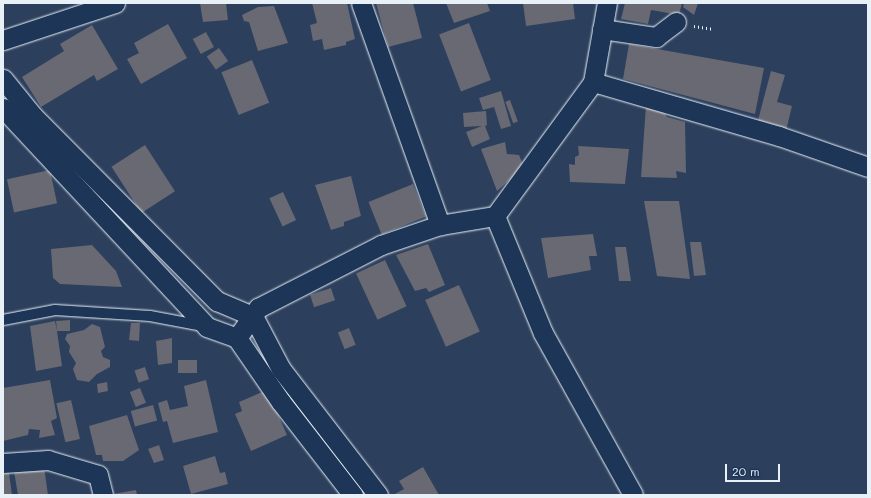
<!DOCTYPE html>
<style>
body{margin:0}
#map{position:relative;width:871px;height:498px;overflow:hidden;background:#2c3f5c;font-family:Mali,sans-serif}
div>[style]{position:absolute}
.building>*{inset:0;background:#686972;transform-origin:0 0}
.path>*{height:2.5px;margin-top:-1.25px;transform-origin:0;background:repeating-linear-gradient(90deg,#e8f1f8 0 1px,transparent 0 4px)}
.roads{filter:drop-shadow(0 0 1px #e8f1f8) drop-shadow(0 0 1px #e8f1f8)}
.lane>*{height:10px;margin:-5px;padding:0 5px;transform-origin:5px;border-radius:5px;background:#1d3557}
.street>*{height:19px;margin:-9.5px;padding:0 9.5px;transform-origin:9.5px;border-radius:9.5px;background:#1d3557}
span{translate:-50% -50%;white-space:nowrap;text-align:center;line-height:1.15;-webkit-text-stroke:3px #1d3557;paint-order:stroke}
.frame{position:absolute;inset:0;border:4px solid #e8f1f8;pointer-events:none}
.scale{position:absolute;left:725px;top:464px;width:55px;height:18px;box-sizing:border-box;border:2px solid #e8f1f8;border-top:0;padding-left:5px;font-size:12px;line-height:14px;white-space:nowrap;color:#e8f1f8;-webkit-text-stroke:3px #1d3557;paint-order:stroke}
</style>
<div id="map">
<div class="building">
<div style="clip-path:polygon(200px 3px,226px 3px,228px 20px,203px 22px)"></div>
<div style="clip-path:polygon(312px 3px,347px 3px,355px 39px,346px 42px,346px 45px,324px 50px,322px 39px,313px 41px,310px 25px,317px 23px)"></div>
<div style="clip-path:polygon(376px 3px,413px 3px,422px 38px,388px 47px)"></div>
<div style="clip-path:polygon(446px 3px,487px 3px,490px 11px,454px 23px)"></div>
<div style="clip-path:polygon(523px 3px,573px 3px,575px 19px,526px 26px)"></div>
<div style="clip-path:polygon(625px 3px,682px 3px,679px 15px,651px 10px,648px 24px,621px 19px)"></div>
<div style="clip-path:polygon(684px 3px,698px 3px,694px 15px,683px 7px)"></div>
<div style="clip-path:polygon(274px 6px,288px 43px,258px 51px,249px 22px,244px 21px,242px 15px,258px 7px)"></div>
<div style="left:469px;top:23px;width:61px;height:32px;rotate:69deg"></div>
<div style="clip-path:polygon(168px 24px,187px 58px,141px 84px,127px 59px,139px 53px,134px 43px)"></div>
<div style="clip-path:polygon(92px 25px,118px 69px,97px 81px,94px 75px,41px 107px,22px 77px,64px 51px,60px 44px)"></div>
<div style="left:206px;top:32px;width:17px;height:15px;rotate:62deg"></div>
<div style="clip-path:polygon(629px 44px,764px 68px,755px 114px,623px 79px)"></div>
<div style="left:219px;top:48px;width:16px;height:15px;rotate:55deg"></div>
<div style="left:252px;top:60px;width:46px;height:33px;rotate:68deg"></div>
<div style="clip-path:polygon(771px 71px,785px 75px,777px 102px,792px 106px,786px 131px,757px 124px)"></div>
<div style="clip-path:polygon(501px 91px,511px 126px,501px 129px,494px 107px,483px 110px,479px 98px)"></div>
<div style="left:510px;top:100px;width:23px;height:5px;rotate:70deg"></div>
<div style="clip-path:polygon(646px 105px,663px 111px,667px 117px,685px 122px,686px 173px,676px 171px,677px 178px,641px 177px)"></div>
<div style="clip-path:polygon(486px 111px,487px 125px,485px 126px,490px 139px,472px 147px,466px 132px,482px 126px,464px 127px,463px 113px)"></div>
<div style="clip-path:polygon(505px 142px,507px 154px,519px 155px,524px 167px,497px 191px,481px 149px)"></div>
<div style="left:145px;top:145px;width:55px;height:40px;rotate:57deg"></div>
<div style="clip-path:polygon(578px 146px,629px 149px,625px 184px,570px 182px,569px 164px,575px 165px,575px 157px,579px 155px)"></div>
<div style="left:50px;top:170px;width:34px;height:44px;rotate:78deg"></div>
<div style="clip-path:polygon(351px 176px,361px 216px,344px 222px,344px 226px,331px 230px,315px 185px)"></div>
<div style="left:413px;top:184px;width:35px;height:48px;rotate:68deg"></div>
<div style="left:283px;top:192px;width:31px;height:15px;rotate:65deg"></div>
<div style="clip-path:polygon(644px 201px,679px 201px,690px 279px,657px 276px)"></div>
<div style="clip-path:polygon(593px 234px,597px 256px,589px 256px,591px 270px,548px 278px,541px 238px)"></div>
<div style="clip-path:polygon(690px 242px,701px 242px,706px 275px,694px 276px)"></div>
<div style="clip-path:polygon(428px 244px,445px 285px,429px 292px,426px 288px,415px 291px,396px 255px)"></div>
<div style="clip-path:polygon(92px 245px,116px 271px,122px 287px,60px 284px,53px 278px,51px 249px)"></div>
<div style="clip-path:polygon(615px 247px,626px 247px,631px 281px,619px 281px)"></div>
<div style="left:385px;top:260px;width:51px;height:32px;rotate:65deg"></div>
<div style="left:459px;top:285px;width:51px;height:37px;rotate:66deg"></div>
<div style="left:331px;top:288px;width:13px;height:22px;rotate:72deg"></div>
<div style="clip-path:polygon(70px 320px,70px 331px,57px 331px,62px 366px,36px 371px,30px 326px,55px 321px,57px 331px,56px 321px)"></div>
<div style="clip-path:polygon(131px 323px,140px 323px,139px 341px,129px 340px)"></div>
<div style="clip-path:polygon(92px 324px,100px 327px,105px 347px,101px 351px,103px 357px,110px 360px,110px 367px,97px 374px,89px 382px,77px 380px,73px 369px,76px 363px,69px 352px,70px 346px,65px 339px,67px 334px,84px 330px)"></div>
<div style="left:349px;top:328px;width:18px;height:12px;rotate:68deg"></div>
<div style="clip-path:polygon(172px 338px,172px 363px,158px 365px,156px 341px)"></div>
<div style="left:178px;top:360px;width:19px;height:13px"></div>
<div style="left:145px;top:367px;width:13px;height:11px;rotate:72deg"></div>
<div style="clip-path:polygon(50px 380px,57px 418px,51px 421px,55px 435px,39px 438px,40px 430px,29px 429px,28px 435px,3px 441px,3px 388px)"></div>
<div style="clip-path:polygon(206px 380px,218px 432px,173px 443px,167px 421px,163px 422px,158px 403px,167px 400px,170px 410px,188px 406px,184px 386px)"></div>
<div style="clip-path:polygon(107px 382px,108px 391px,98px 393px,97px 384px)"></div>
<div style="left:140px;top:388px;width:16px;height:11px;rotate:68deg"></div>
<div style="clip-path:polygon(267px 390px,287px 435px,251px 451px,235px 414px,242px 411px,239px 402px)"></div>
<div style="left:71px;top:400px;width:40px;height:15px;rotate:77deg"></div>
<div style="left:153px;top:405px;width:16px;height:23px;rotate:75deg"></div>
<div style="clip-path:polygon(127px 415px,139px 450px,123px 461px,103px 461px,102px 455px,96px 455px,89px 426px)"></div>
<div style="clip-path:polygon(159px 445px,164px 460px,154px 463px,148px 449px)"></div>
<div style="clip-path:polygon(215px 456px,220px 473px,225px 472px,228px 484px,191px 494px,183px 466px)"></div>
<div style="clip-path:polygon(44px 467px,48px 495px,18px 495px,14px 471px)"></div>
<div style="clip-path:polygon(423px 467px,439px 495px,393px 495px,404px 489px,399px 481px)"></div>
<div style="clip-path:polygon(9px 473px,12px 495px,3px 495px,3px 474px)"></div>
<div style="clip-path:polygon(136px 490px,137px 495px,113px 495px,113px 494px)"></div>
</div>
<div class="path">
<div style="left:694px;top:26px;width:18px;rotate:9deg"></div>
</div>
<div class="roads">
<div class="lane">
<div style="left:3px;top:320px;width:53px;rotate:-10.9deg"></div>
<div style="left:55px;top:310px;width:95px;rotate:3.6deg"></div>
<div style="left:150px;top:316px;width:54px;rotate:10.7deg"></div>
</div>
<div class="street">
<div style="left:361px;top:3px;width:236px;rotate:70.4deg"></div>
<div style="left:602px;top:29px;width:55px;rotate:8.4deg"></div>
<div style="left:656px;top:37px;width:25px;rotate:-37deg"></div>
<div style="left:3px;top:40px;width:118px;rotate:-18.3deg"></div>
<div style="left:3px;top:79px;width:48px;rotate:51deg"></div>
<div style="left:33px;top:116px;width:261px;rotate:45.2deg"></div>
<div style="left:217px;top:301px;width:39px;rotate:23deg"></div>
<div style="left:253px;top:316px;width:60px;rotate:62.2deg"></div>
<div style="left:281px;top:369px;width:159px;rotate:52.4deg"></div>
<div style="left:593px;top:82px;width:194px;rotate:16.2deg"></div>
<div style="left:779px;top:136px;width:94px;rotate:19.2deg"></div>
<div style="left:3px;top:108px;width:299px;rotate:47deg"></div>
<div style="left:207px;top:327px;width:32px;rotate:20deg"></div>
<div style="left:237px;top:338px;width:78px;rotate:55.5deg"></div>
<div style="left:281px;top:402px;width:118px;rotate:52.3deg"></div>
<div style="left:495px;top:216px;width:126px;rotate:67.7deg"></div>
<div style="left:543px;top:333px;width:185px;rotate:60.9deg"></div>
<div style="left:237px;top:338px;width:37px;rotate:-55deg"></div>
<div style="left:258px;top:308px;width:138px;rotate:-27.1deg"></div>
<div style="left:381px;top:245px;width:62px;rotate:-18.7deg"></div>
<div style="left:440px;top:225px;width:56px;rotate:-9.3deg"></div>
<div style="left:495px;top:216px;width:166px;rotate:-53.8deg"></div>
<div style="left:593px;top:82px;width:80px;rotate:-80deg"></div>
<div style="left:3px;top:463px;width:45px;rotate:-3.8deg"></div>
<div style="left:48px;top:460px;width:52px;rotate:16.7deg"></div>
<div style="left:98px;top:475px;width:21px;rotate:76deg"></div>
</div>
</div>
<div class="frame"></div>
<div class="scale">20 m</div>
</div>
